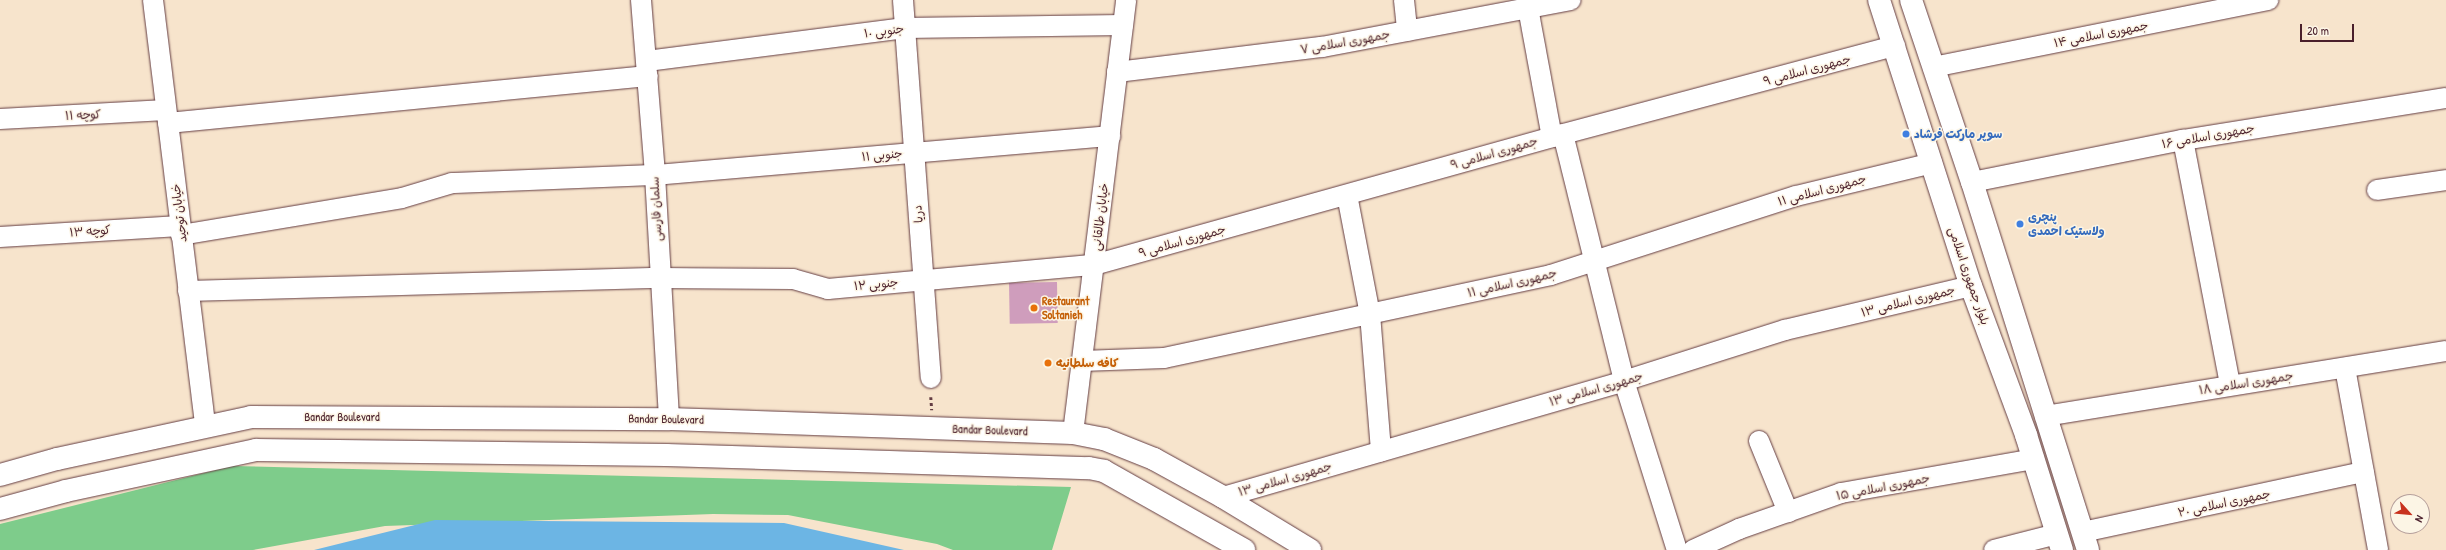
<!DOCTYPE html>
<meta charset="utf-8">
<style>
body{margin:0}
#map{position:relative;width:2446px;height:550px;overflow:hidden;background:#f7e4cc;font-family:"Patrick Hand","Playpen Sans Arabic",sans-serif}
div>[style]{position:absolute}
.green>*{inset:0;background:#7ecc8b}
.water>*{inset:0;background:#6cb5e4}
.building>*{inset:0;background:#cf9dbc;transform-origin:0 0}
.path>*{height:2.5px;margin-top:-1.25px;transform-origin:0;background:repeating-linear-gradient(90deg,#643d43 0 3px,transparent 0 6px)}
.roads{filter:drop-shadow(0 0 1px #643d43) drop-shadow(0 0 1px #643d43)}
.minor>*{height:20px;margin:-10px;padding:0 10px;transform-origin:10px;border-radius:10px;background:#fff}
.major>*{height:22px;margin:-11px;padding:0 11px;transform-origin:11px;border-radius:11px;background:#fff}
.dots>*{width:11px;height:11px;translate:-50% -50%;box-sizing:border-box;border:2px solid #fcf5e5;border-radius:50%}
span{translate:-50% -50%;white-space:nowrap;text-align:center;line-height:1.15;-webkit-text-stroke:3px #fcf5e5;paint-order:stroke}
.street-label{font-size:12px;color:#4a1f2b}
.shop-label{font-size:12px;color:#366cbe;font-weight:700}
.left{translate:0 -50%;text-align:left}
.food-label{font-size:12px;color:#c56008;font-weight:700}
.north{position:absolute;left:2390px;top:494px;width:40px;height:40px;box-sizing:border-box;background:#fcf5e5;border:1px solid #b59f9b;border-radius:50%;rotate:117deg;font-size:11px;font-weight:700;line-height:16px;text-align:center;color:#4a1f2b}
.north::after{content:'';display:block;margin:auto;width:14px;height:18px;background:#c8321e;clip-path:polygon(50% 0,100% 100%,50% 72%,0 100%)}
.scale{position:absolute;left:2300px;top:24px;width:54px;height:18px;box-sizing:border-box;border:2px solid #4a1f2b;border-top:0;padding-left:5px;font-size:12px;line-height:14px;white-space:nowrap;color:#4a1f2b;-webkit-text-stroke:3px #fcf5e5;paint-order:stroke}
</style>
<div id="map">
<div class="green">
<div style="clip-path:polygon(232px 466px,1071px 487px,1052px 550px,953px 550px,937px 544px,788px 515px,713px 514px,385px 526px,253px 550px,0 550px,0 524px)"></div>
</div>
<div class="water">
<div style="clip-path:polygon(435px 520px,784px 523px,904px 550px,314px 550px)"></div>
</div>
<div class="building">
<div style="left:1057px;top:282px;width:41px;height:48px;rotate:89deg"></div>
</div>
<div class="path">
<div style="left:931px;top:397px;width:13px;rotate:86deg"></div>
</div>
<div class="roads">
<div class="minor">
<div style="left:153px;top:0;width:429px;rotate:83deg"></div>
<div style="left:641px;top:0;width:176px;rotate:85.4deg"></div>
<div style="left:655px;top:175px;width:244px;rotate:86.7deg"></div>
<div style="left:903px;top:0;width:379px;rotate:85.8deg"></div>
<div style="left:1404px;top:0;width:31px;rotate:84deg"></div>
<div style="left:1528px;top:8px;width:131px;rotate:79.5deg"></div>
<div style="left:647px;top:61px;width:260px;rotate:-7.3deg"></div>
<div style="left:905px;top:28px;width:218px;rotate:-0.8deg"></div>
<div style="left:1933px;top:67px;width:342px;rotate:-11.3deg"></div>
<div style="left:1117px;top:72px;width:207px;rotate:-7deg"></div>
<div style="left:1322px;top:47px;width:253px;rotate:-10.7deg"></div>
<div style="left:0;top:119px;width:166px;rotate:-3.1deg"></div>
<div style="left:168px;top:123px;width:482px;rotate:-5.6deg"></div>
<div style="left:1563px;top:134px;width:254px;rotate:76.1deg"></div>
<div style="left:1624px;top:381px;width:177px;rotate:72.6deg"></div>
<div style="left:2183px;top:140px;width:249px;rotate:79.1deg"></div>
<div style="left:1972px;top:182px;width:215px;rotate:-11.3deg"></div>
<div style="left:2183px;top:140px;width:266px;rotate:-9.1deg"></div>
<div style="left:2377px;top:190px;width:70px;rotate:-8.2deg"></div>
<div style="left:1347px;top:195px;width:121px;rotate:79.1deg"></div>
<div style="left:1370px;top:314px;width:138px;rotate:85.4deg"></div>
<div style="left:181px;top:235px;width:224px;rotate:-9.5deg"></div>
<div style="left:402px;top:198px;width:52px;rotate:-16.7deg"></div>
<div style="left:452px;top:183px;width:203px;rotate:-2.3deg"></div>
<div style="left:655px;top:175px;width:457px;rotate:-4.9deg"></div>
<div style="left:0;top:237px;width:180px;rotate:-3.5deg"></div>
<div style="left:188px;top:291px;width:472px;rotate:-1.6deg"></div>
<div style="left:660px;top:278px;width:133px;rotate:0.4deg"></div>
<div style="left:793px;top:279px;width:36px;rotate:16deg"></div>
<div style="left:828px;top:289px;width:267px;rotate:-5.2deg"></div>
<div style="left:1094px;top:265px;width:476px;rotate:-15.6deg"></div>
<div style="left:1552px;top:137px;width:355px;rotate:-14.9deg"></div>
<div style="left:1082px;top:361px;width:82px;rotate:-2.1deg"></div>
<div style="left:1164px;top:358px;width:396px;rotate:-12.1deg"></div>
<div style="left:1551px;top:275px;width:257px;rotate:-17.9deg"></div>
<div style="left:1796px;top:196px;width:140px;rotate:-13.6deg"></div>
<div style="left:2345px;top:368px;width:185px;rotate:79.7deg"></div>
<div style="left:2045px;top:416px;width:406px;rotate:-9.2deg"></div>
<div style="left:1073px;top:433px;width:436px;rotate:-83deg"></div>
<div style="left:1759px;top:441px;width:77px;rotate:67.8deg"></div>
<div style="left:1223px;top:497px;width:417px;rotate:-16.1deg"></div>
<div style="left:1624px;top:381px;width:169px;rotate:-17.6deg"></div>
<div style="left:1785px;top:330px;width:191px;rotate:-13.3deg"></div>
<div style="left:2083px;top:532px;width:287px;rotate:-12.1deg"></div>
<div style="left:1693px;top:550px;width:51px;rotate:-24.5deg"></div>
<div style="left:1739px;top:529px;width:108px;rotate:-19.4deg"></div>
<div style="left:1841px;top:493px;width:196px;rotate:-10deg"></div>
<div style="left:1994px;top:550px;width:65px;rotate:-14.3deg"></div>
</div>
<div class="major">
<div style="left:1879px;top:0;width:300px;rotate:72.2deg"></div>
<div style="left:1971px;top:286px;width:159px;rotate:69.7deg"></div>
<div style="left:2026px;top:435px;width:121px;rotate:72.6deg"></div>
<div style="left:1911px;top:0;width:192px;rotate:71.5deg"></div>
<div style="left:1972px;top:182px;width:386px;rotate:72.5deg"></div>
<div style="left:0;top:475px;width:59px;rotate:-15.7deg"></div>
<div style="left:57px;top:459px;width:198px;rotate:-12.2deg"></div>
<div style="left:251px;top:417px;width:418px;rotate:0.3deg"></div>
<div style="left:669px;top:419px;width:404px;rotate:2deg"></div>
<div style="left:1073px;top:433px;width:32px;rotate:11deg"></div>
<div style="left:1104px;top:439px;width:54px;rotate:21.8deg"></div>
<div style="left:1154px;top:459px;width:79px;rotate:28.8deg"></div>
<div style="left:1223px;top:497px;width:102px;rotate:31.3deg"></div>
<div style="left:0;top:509px;width:68px;rotate:-15.3deg"></div>
<div style="left:66px;top:491px;width:194px;rotate:-12.2deg"></div>
<div style="left:256px;top:450px;width:410px;rotate:0.7deg"></div>
<div style="left:666px;top:455px;width:423px;rotate:1.8deg"></div>
<div style="left:1089px;top:468px;width:15px;rotate:11deg"></div>
<div style="left:1104px;top:471px;width:161px;rotate:29.4deg"></div>
</div>
</div>
<div class="dots">
<div style="left:1906px;top:134px;background:#3f7fe0"></div>
<div style="left:2020px;top:224px;background:#3f7fe0"></div>
<div style="left:1034px;top:308px;background:#e8710a"></div>
<div style="left:1048px;top:363px;background:#e8710a"></div>
</div>
<div class="street-label">
<span style="left:884px;top:31px;rotate:-7deg">۱۰ جنوبی</span>
<span style="left:2101px;top:34px;rotate:-11deg">جمهوری اسلامی ۱۴</span>
<span style="left:1345px;top:42px;rotate:-10deg">جمهوری اسلامی ۷</span>
<span style="left:1807px;top:70px;rotate:-15deg">جمهوری اسلامی ۹</span>
<span style="left:83px;top:115px;rotate:-3deg">کوچه ۱۱</span>
<span style="left:2208px;top:136px;rotate:-10deg">جمهوری اسلامی ۱۶</span>
<span style="left:1494px;top:153px;rotate:-16deg">جمهوری اسلامی ۹</span>
<span style="left:882px;top:155px;rotate:-5deg">۱۱ جنوبی</span>
<span style="left:1822px;top:190px;rotate:-15deg">جمهوری اسلامی ۱۱</span>
<span style="left:656px;top:209px;rotate:-93deg">سلمان فارسی</span>
<span style="left:179px;top:213px;rotate:-97deg">خیابان توحید</span>
<span style="left:918px;top:214px;rotate:-94deg">دریا</span>
<span style="left:1100px;top:217px;rotate:-83deg">خیابان طالقانی</span>
<span style="left:90px;top:231px;rotate:-4deg">کوچه ۱۳</span>
<span style="left:1182px;top:241px;rotate:-16deg">جمهوری اسلامی ۹</span>
<span style="left:1969px;top:276px;rotate:71deg">بلوار جمهوری اسلامی</span>
<span style="left:1512px;top:283px;rotate:-13deg">جمهوری اسلامی ۱۱</span>
<span style="left:876px;top:284px;rotate:-5deg">۱۲ جنوبی</span>
<span style="left:1908px;top:301px;rotate:-14deg">جمهوری اسلامی ۱۳</span>
<span style="left:2246px;top:383px;rotate:-9deg">جمهوری اسلامی ۱۸</span>
<span style="left:1596px;top:389px;rotate:-16deg">جمهوری اسلامی ۱۳</span>
<span style="left:342px;top:417px">Bandar Boulevard</span>
<span style="left:666px;top:419px;rotate:1deg">Bandar Boulevard</span>
<span style="left:990px;top:430px;rotate:2deg">Bandar Boulevard</span>
<span style="left:1285px;top:479px;rotate:-16deg">جمهوری اسلامی ۱۳</span>
<span style="left:1883px;top:487px;rotate:-11deg">جمهوری اسلامی ۱۵</span>
<span style="left:2224px;top:503px;rotate:-12deg">جمهوری اسلامی ۲۰</span>
</div>
<div class="shop-label">
<span class="left" style="left:1914px;top:134px">سوپر مارکت فرشاد</span>
<span class="left" style="left:2028px;top:224px">پنچری<br>ولاستیک احمدی</span>
</div>
<div class="food-label">
<span class="left" style="left:1042px;top:308px">Restaurant<br>Soltanieh</span>
<span class="left" style="left:1056px;top:363px">کافه سلطانیه</span>
</div>
<div class="north">N</div>
<div class="scale">20 m</div>
</div>
